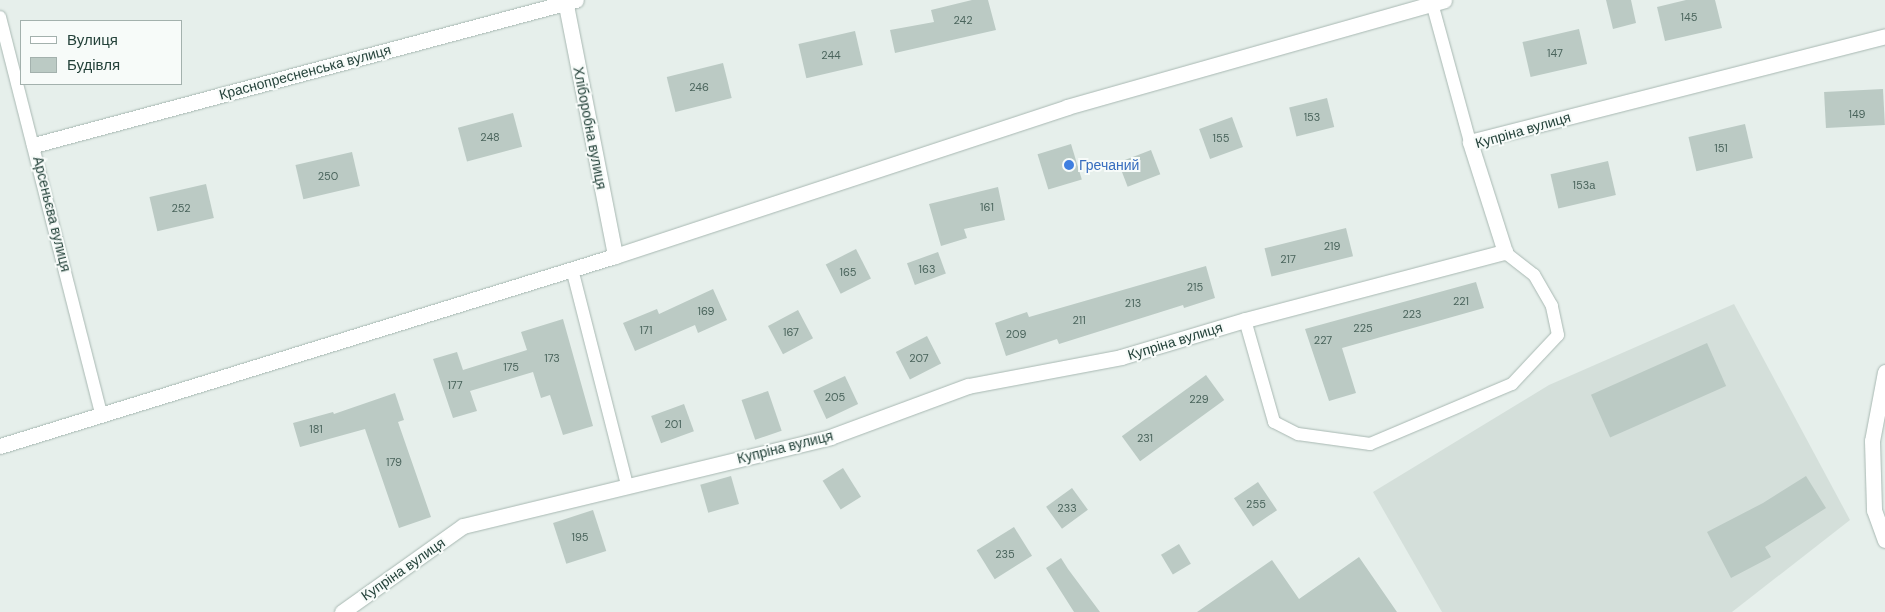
<!DOCTYPE html>
<meta charset="utf-8">
<style>
body{margin:0}
#map{position:relative;width:1885px;height:612px;overflow:hidden;background:#e6efeb;font-family:"DM Sans",sans-serif}
div>[style]{position:absolute}
.built>*{inset:0;background:#d4dfda}
.building>*{inset:0;background:#bbcac4;transform-origin:0 0}
.roads{filter:drop-shadow(0 0 1px #a8b8b2) drop-shadow(0 0 1px #a8b8b2)}
.service>*{height:12px;margin:-6px;padding:0 6px;transform-origin:6px;border-radius:6px;background:#fff}
.minor>*{height:15px;margin:-7.5px;padding:0 7.5px;transform-origin:7.5px;border-radius:7.5px;background:#fff}
.secondary>*{height:15px;margin:-7.5px;padding:0 7.5px;transform-origin:7.5px;border-radius:7.5px;background:#fff}
.dots>*{width:14px;height:14px;translate:-50% -50%;box-sizing:border-box;border:2px solid #f7fbf9;border-radius:50%}
span{translate:-50% -50%;white-space:nowrap;text-align:center;line-height:1.15;-webkit-text-stroke:4px #f7fbf9;paint-order:stroke}
.number-label{font-size:11px;color:#4a645c}
.number-label span{-webkit-text-stroke-width:0}
.street-label{font-size:14px;color:#24423a}
.shop-label{font-size:14px;color:#366cbe}
.left{translate:0 -50%;text-align:left}
.legend{position:absolute;left:20px;top:20px;width:162px;height:65px;box-sizing:border-box;background:#f7fbf9;border:1px solid #a3b1ad;margin:0;padding:6px 9px;list-style:none;font-size:15px;color:#24423a}
.legend li{display:flex;align-items:center;gap:10px;height:25px}
.legend b{width:25px;border:1px solid #a3b1ad}
</style>
<div id="map">
<div class="built">
<div style="clip-path:polygon(1734px 304px,1850px 520px,1732px 612px,1442px 612px,1373px 492px,1549px 385px)"></div>
</div>
<div class="building">
<div style="clip-path:polygon(972px 0,988px 0,996px 30px,895px 53px,890px 30px,934px 22px,931px 10px)"></div>
<div style="clip-path:polygon(1606px 0,1631px 0,1636px 23px,1613px 29px)"></div>
<div style="clip-path:polygon(1686px 0,1715px 0,1722px 28px,1665px 41px,1657px 7px)"></div>
<div style="left:1579px;top:29px;width:36px;height:58px;rotate:77deg"></div>
<div style="left:855px;top:31px;width:35px;height:58px;rotate:77deg"></div>
<div style="left:723px;top:63px;width:36px;height:58px;rotate:76deg"></div>
<div style="left:1883px;top:89px;width:36px;height:59px;rotate:87deg"></div>
<div style="left:1327px;top:98px;width:30px;height:39px;rotate:76deg"></div>
<div style="left:513px;top:113px;width:35px;height:57px;rotate:75deg"></div>
<div style="left:1232px;top:117px;width:32px;height:35px;rotate:70deg"></div>
<div style="left:1745px;top:124px;width:35px;height:58px;rotate:77deg"></div>
<div style="left:1071px;top:144px;width:37px;height:35px;rotate:73deg"></div>
<div style="left:1151px;top:150px;width:26px;height:35px;rotate:69deg"></div>
<div style="left:352px;top:152px;width:35px;height:58px;rotate:77deg"></div>
<div style="left:1608px;top:161px;width:35px;height:59px;rotate:77deg"></div>
<div style="left:206px;top:184px;width:35px;height:58px;rotate:77deg"></div>
<div style="clip-path:polygon(998px 187px,1005px 220px,964px 229px,967px 238px,941px 246px,929px 204px)"></div>
<div style="left:1346px;top:228px;width:29px;height:84px;rotate:76deg"></div>
<div style="left:856px;top:249px;width:33px;height:34px;rotate:63deg"></div>
<div style="left:938px;top:252px;width:23px;height:33px;rotate:70deg"></div>
<div style="clip-path:polygon(1206px 266px,1215px 298px,1184px 308px,1183px 305px,1059px 344px,1057px 339px,1006px 356px,995px 323px,1027px 312px,1029px 317px)"></div>
<div style="clip-path:polygon(1476px 282px,1484px 308px,1342px 348px,1356px 393px,1329px 401px,1305px 329px)"></div>
<div style="clip-path:polygon(713px 289px,727px 320px,698px 333px,695px 325px,635px 351px,623px 323px,657px 309px,659px 314px)"></div>
<div style="left:798px;top:310px;width:32px;height:34px;rotate:62deg"></div>
<div style="clip-path:polygon(563px 319px,593px 426px,563px 435px,550px 395px,541px 398px,533px 372px,470px 391px,477px 411px,453px 418px,433px 359px,457px 352px,463px 370px,527px 350px,521px 332px)"></div>
<div style="left:927px;top:336px;width:31px;height:35px;rotate:63deg"></div>
<div style="left:1707px;top:343px;width:47px;height:127px;rotate:66deg"></div>
<div style="left:1206px;top:375px;width:31px;height:104px;rotate:54deg"></div>
<div style="left:845px;top:376px;width:31px;height:35px;rotate:65deg"></div>
<div style="left:768px;top:391px;width:42px;height:28px;rotate:71deg"></div>
<div style="clip-path:polygon(395px 393px,404px 420px,398px 422px,431px 517px,399px 528px,365px 429px,300px 447px,293px 423px,333px 412px,334px 414px)"></div>
<div style="left:684px;top:404px;width:29px;height:35px;rotate:70deg"></div>
<div style="left:843px;top:468px;width:34px;height:24px;rotate:58deg"></div>
<div style="left:731px;top:476px;width:29px;height:32px;rotate:74deg"></div>
<div style="clip-path:polygon(1806px 476px,1826px 508px,1765px 547px,1771px 557px,1731px 578px,1707px 532px,1763px 503px)"></div>
<div style="left:1258px;top:482px;width:34px;height:29px;rotate:56deg"></div>
<div style="left:1072px;top:488px;width:27px;height:32px;rotate:54deg"></div>
<div style="left:593px;top:510px;width:43px;height:42px;rotate:72deg"></div>
<div style="left:1014px;top:527px;width:34px;height:44px;rotate:58deg"></div>
<div style="left:1179px;top:544px;width:23px;height:21px;rotate:59deg"></div>
<div style="clip-path:polygon(1359px 557px,1397px 612px,1197px 612px,1272px 560px,1299px 599px)"></div>
<div style="clip-path:polygon(1061px 558px,1068px 569px,1100px 612px,1074px 612px,1046px 568px)"></div>
</div>
<div class="roads">
<div class="service">
<div style="left:1432px;top:3px;width:144px;rotate:74.7deg"></div>
<div style="left:0;top:17px;width:409px;rotate:75.7deg"></div>
<div style="left:572px;top:269px;width:222px;rotate:75.7deg"></div>
<div style="left:1245px;top:320px;width:106px;rotate:74.1deg"></div>
<div style="left:1274px;top:422px;width:27px;rotate:27deg"></div>
<div style="left:1298px;top:434px;width:73px;rotate:7.9deg"></div>
<div style="left:1370px;top:444px;width:154px;rotate:-22.9deg"></div>
<div style="left:1512px;top:384px;width:67px;rotate:-46.8deg"></div>
<div style="left:1558px;top:335px;width:30px;rotate:-102deg"></div>
<div style="left:1552px;top:306px;width:36px;rotate:-120deg"></div>
<div style="left:1534px;top:275px;width:37px;rotate:-142deg"></div>
</div>
<div class="minor">
<div style="left:565px;top:0;width:261px;rotate:78.9deg"></div>
<div style="left:34px;top:145px;width:561px;rotate:-14.98deg"></div>
<div style="left:342px;top:612px;width:148px;rotate:-35.4deg"></div>
<div style="left:463px;top:526px;width:378px;rotate:-13.6deg"></div>
<div style="left:830px;top:437px;width:147px;rotate:-20.3deg"></div>
<div style="left:968px;top:386px;width:156px;rotate:-10.7deg"></div>
<div style="left:1121px;top:357px;width:129px;rotate:-16.6deg"></div>
<div style="left:1245px;top:320px;width:269px;rotate:-14.7deg"></div>
<div style="left:1505px;top:252px;width:115px;rotate:-107.7deg"></div>
<div style="left:1470px;top:142px;width:428px;rotate:-14.3deg"></div>
</div>
<div class="secondary">
<div style="left:1885px;top:372px;width:70px;rotate:100.7deg"></div>
<div style="left:1872px;top:441px;width:69px;rotate:88.3deg"></div>
<div style="left:1874px;top:510px;width:32px;rotate:70deg"></div>
<div style="left:0;top:446px;width:644px;rotate:-17.17deg"></div>
<div style="left:615px;top:256px;width:476px;rotate:-18.2deg"></div>
<div style="left:1067px;top:107px;width:392px;rotate:-15.8deg"></div>
</div>
</div>
<div class="dots">
<div style="left:1069px;top:165px;background:#3f7fe0"></div>
</div>
<div class="number-label">
<span style="left:1689px;top:17px">145</span>
<span style="left:963px;top:20px">242</span>
<span style="left:1555px;top:53px">147</span>
<span style="left:831px;top:55px">244</span>
<span style="left:699px;top:87px">246</span>
<span style="left:1857px;top:114px">149</span>
<span style="left:1312px;top:117px">153</span>
<span style="left:490px;top:137px">248</span>
<span style="left:1221px;top:138px">155</span>
<span style="left:1721px;top:148px">151</span>
<span style="left:328px;top:176px">250</span>
<span style="left:1584px;top:185px">153а</span>
<span style="left:987px;top:207px">161</span>
<span style="left:181px;top:208px">252</span>
<span style="left:1332px;top:246px">219</span>
<span style="left:1288px;top:259px">217</span>
<span style="left:927px;top:269px">163</span>
<span style="left:848px;top:272px">165</span>
<span style="left:1195px;top:287px">215</span>
<span style="left:1461px;top:301px">221</span>
<span style="left:1133px;top:303px">213</span>
<span style="left:706px;top:311px">169</span>
<span style="left:1412px;top:314px">223</span>
<span style="left:1079px;top:320px">211</span>
<span style="left:1363px;top:328px">225</span>
<span style="left:646px;top:330px">171</span>
<span style="left:791px;top:332px">167</span>
<span style="left:1016px;top:334px">209</span>
<span style="left:1323px;top:340px">227</span>
<span style="left:552px;top:358px">173</span>
<span style="left:919px;top:358px">207</span>
<span style="left:511px;top:367px">175</span>
<span style="left:455px;top:385px">177</span>
<span style="left:835px;top:397px">205</span>
<span style="left:1199px;top:399px">229</span>
<span style="left:673px;top:424px">201</span>
<span style="left:316px;top:429px">181</span>
<span style="left:1145px;top:438px">231</span>
<span style="left:394px;top:462px">179</span>
<span style="left:1256px;top:504px">255</span>
<span style="left:1067px;top:508px">233</span>
<span style="left:580px;top:537px">195</span>
<span style="left:1005px;top:554px">235</span>
</div>
<div class="street-label">
<span style="left:305px;top:72px;rotate:-15deg">Краснопресненська вулиця</span>
<span style="left:590px;top:128px;rotate:79deg">Хліборобна вулиця</span>
<span style="left:1523px;top:130px;rotate:-16deg">Купріна вулиця</span>
<span style="left:52px;top:214px;rotate:76deg">Арсеньєва вулиця</span>
<span style="left:1175px;top:341px;rotate:-17deg">Купріна вулиця</span>
<span style="left:785px;top:447px;rotate:-14deg">Купріна вулиця</span>
<span style="left:403px;top:569px;rotate:-35deg">Купріна вулиця</span>
</div>
<div class="shop-label">
<span class="left" style="left:1079px;top:165px">Гречаний</span>
</div>
<ul class="legend">
<li><b style="height:6px;background:#fff"></b>Вулиця</li>
<li><b style="height:14px;background:#bbcac4"></b>Будівля</li>
</ul>
</div>
